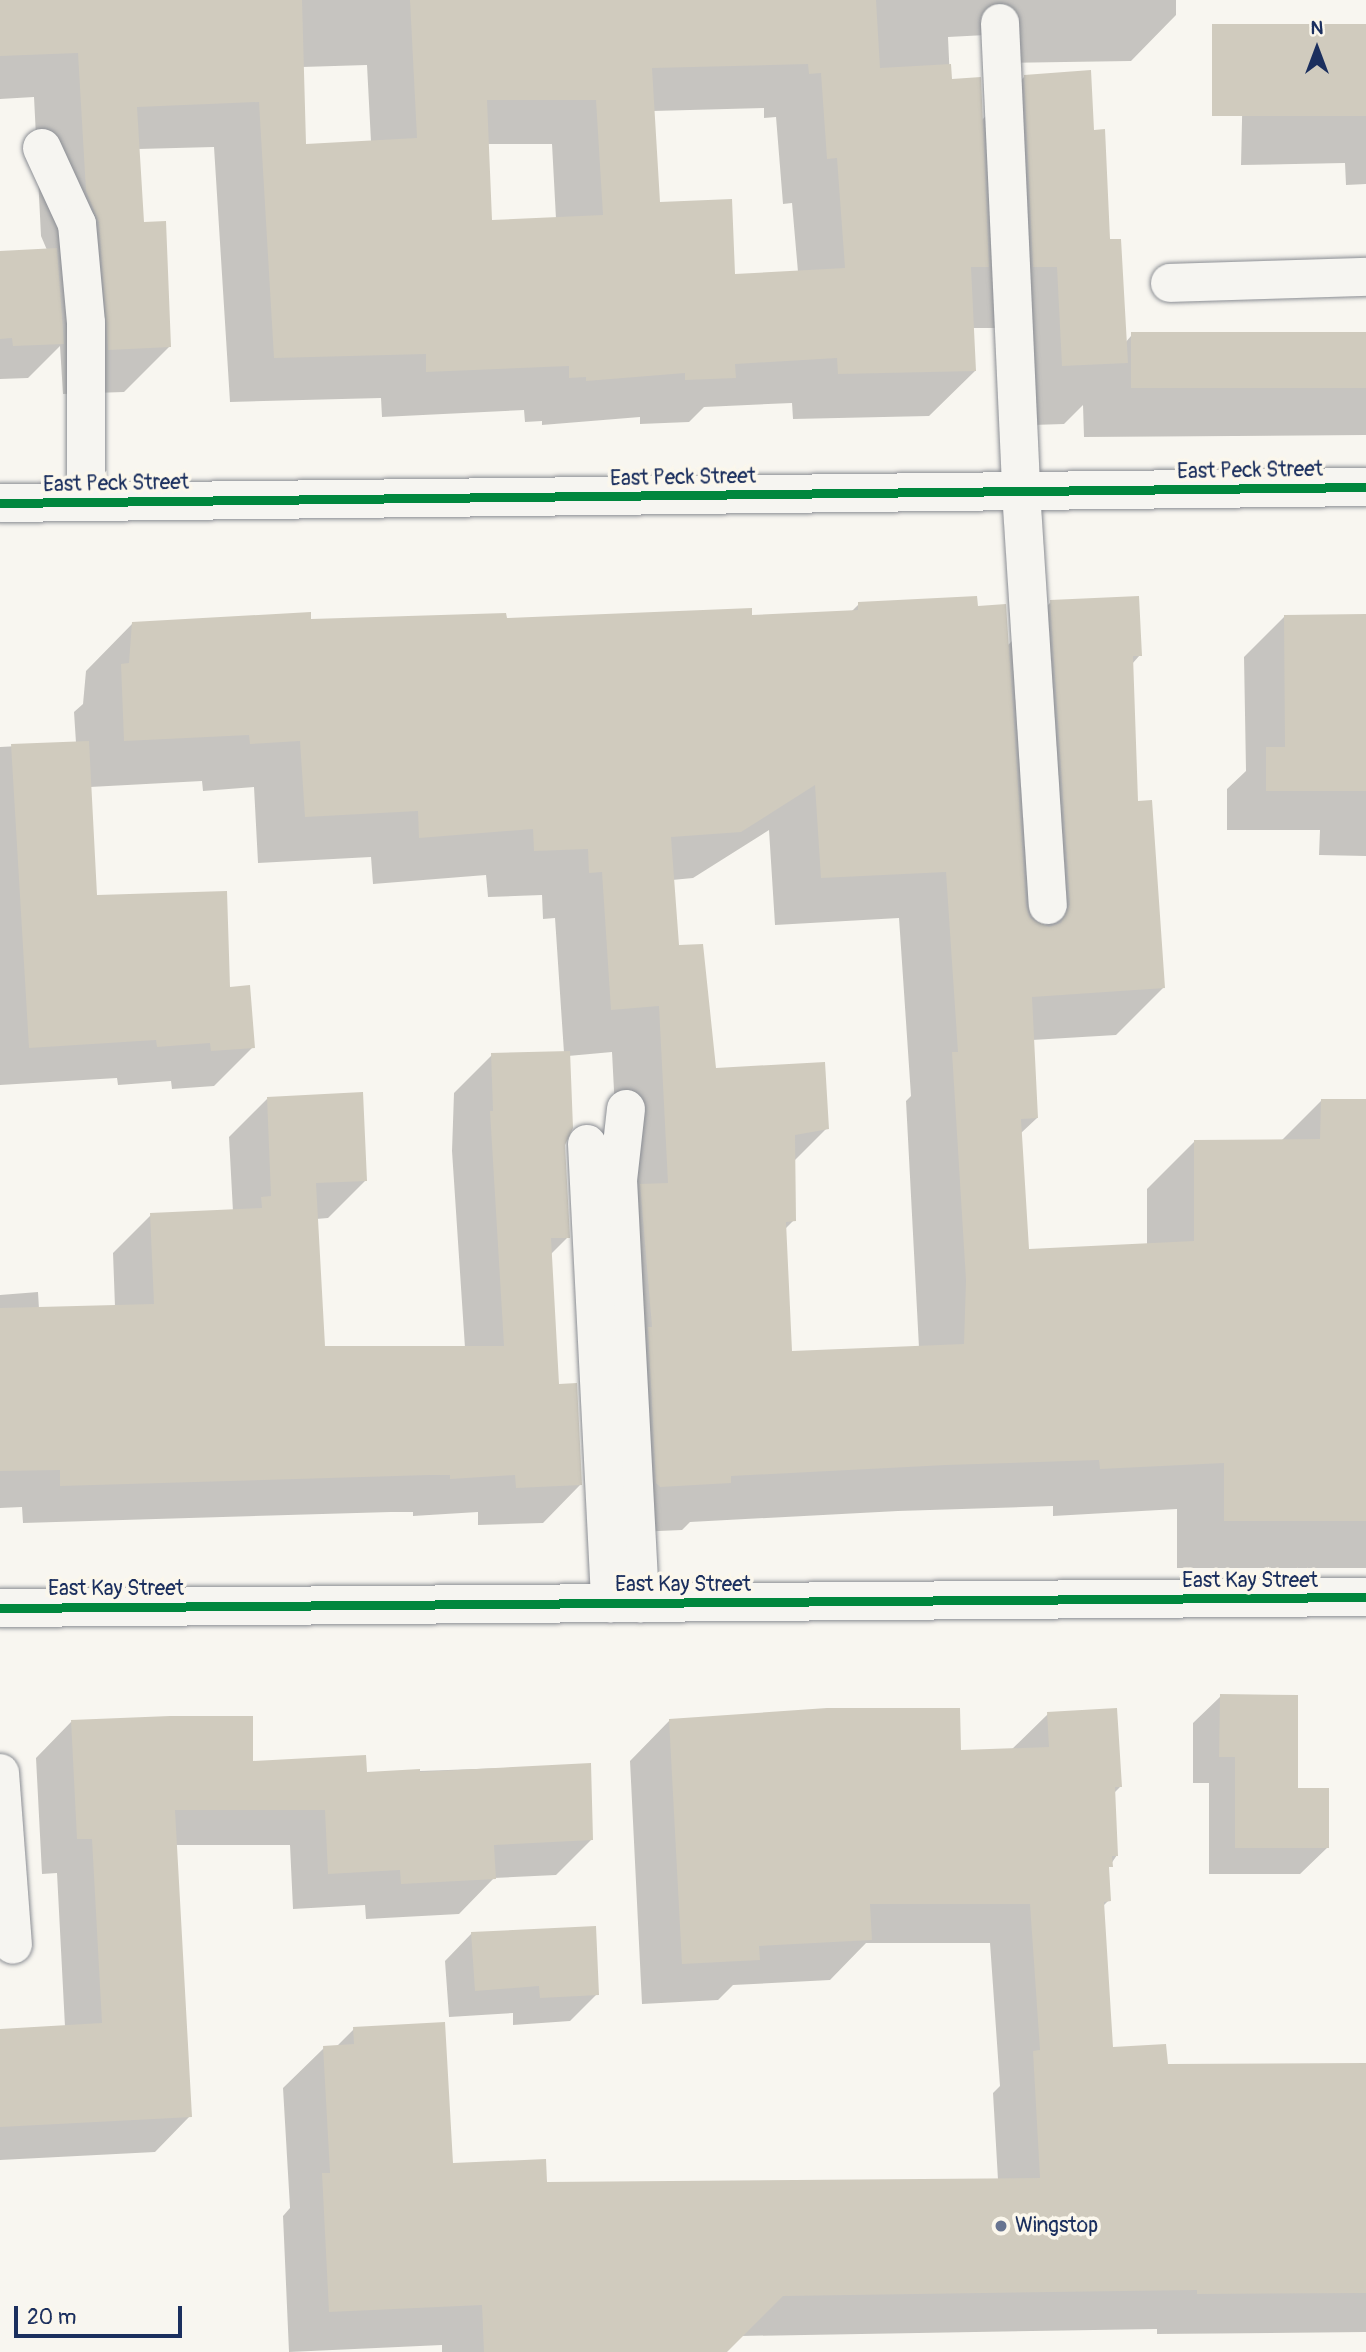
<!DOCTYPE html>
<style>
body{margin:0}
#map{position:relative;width:1366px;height:2352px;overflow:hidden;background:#f8f6f0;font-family:Pangolin,sans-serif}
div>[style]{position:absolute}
.shadow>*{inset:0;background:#0003}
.building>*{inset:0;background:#d0cbbe;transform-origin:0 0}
.roads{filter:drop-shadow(0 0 2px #8b8e94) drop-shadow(0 0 2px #8b8e94)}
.minor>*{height:38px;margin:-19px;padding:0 19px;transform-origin:19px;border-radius:19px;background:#f6f5f1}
.cycleway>*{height:9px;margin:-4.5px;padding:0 4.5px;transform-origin:4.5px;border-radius:4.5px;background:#00873e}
.dots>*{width:19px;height:19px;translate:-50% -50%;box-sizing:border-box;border:4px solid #fbf7ec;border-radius:50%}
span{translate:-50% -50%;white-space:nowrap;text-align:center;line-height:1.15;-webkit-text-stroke:7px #fbf7ec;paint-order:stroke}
.street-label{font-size:21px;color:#1b2f5e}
.poi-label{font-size:21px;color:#1b2f5e}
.left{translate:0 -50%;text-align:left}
.north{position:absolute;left:1282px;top:14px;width:70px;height:70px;-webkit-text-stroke:5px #fbf7ec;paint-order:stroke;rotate:0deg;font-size:19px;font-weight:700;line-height:28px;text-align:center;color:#1b2f5e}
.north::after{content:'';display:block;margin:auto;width:24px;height:32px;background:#1b2f5e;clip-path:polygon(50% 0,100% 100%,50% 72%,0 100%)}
.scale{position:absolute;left:14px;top:2306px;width:168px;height:32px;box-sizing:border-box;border:4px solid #1b2f5e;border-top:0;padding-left:9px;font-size:21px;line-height:24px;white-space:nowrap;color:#1b2f5e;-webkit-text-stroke:5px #fbf7ec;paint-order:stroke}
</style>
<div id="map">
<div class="shadow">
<div style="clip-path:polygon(evenodd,0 0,1176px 0,1176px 15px,1131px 61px,1007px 63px,1005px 34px,948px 37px,950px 81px,981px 121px,1025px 76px,1093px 131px,1125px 343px,1131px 336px,1366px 334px,1366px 435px,1084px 437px,1083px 405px,1064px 424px,1001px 426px,996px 328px,973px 328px,975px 371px,929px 416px,793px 419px,792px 403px,704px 407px,689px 422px,640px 424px,640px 417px,542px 425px,542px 421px,525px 422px,524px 410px,382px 417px,381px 398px,230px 402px,214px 147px,138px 149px,142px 224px,169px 347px,124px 392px,63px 394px,60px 346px,28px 378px,0 379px,0 252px,47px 250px,41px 236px,34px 97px,0 99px,0 0,367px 65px,371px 142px,304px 145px,302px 67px,367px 65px,0 0,764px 108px,764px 118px,776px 117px,783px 204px,792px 203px,798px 272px,733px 276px,658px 204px,653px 111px,764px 108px,0 0,487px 144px,552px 144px,556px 219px,491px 222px,487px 144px)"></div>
<div style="clip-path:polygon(1366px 26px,1366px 184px,1346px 185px,1345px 163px,1241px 165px,1243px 75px)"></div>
<div style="clip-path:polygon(evenodd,1051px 602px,1140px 655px,1132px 664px,1136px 803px,1163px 988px,1116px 1035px,1032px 1040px,1037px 1118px,1020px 1134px,1028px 1251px,1147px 1245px,1147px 1189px,1194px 1142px,1281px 1141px,1321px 1101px,1366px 1102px,1366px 1568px,1177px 1568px,1177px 1509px,1053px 1516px,1053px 1506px,898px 1511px,690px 1522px,682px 1530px,612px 1533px,620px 1207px,612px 1052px,568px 1056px,563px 1145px,568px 1237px,550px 1255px,557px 1385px,580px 1485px,543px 1523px,478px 1525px,478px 1512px,413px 1516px,413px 1512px,391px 1512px,23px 1523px,22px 1507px,0 1508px,0 1295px,38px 1292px,39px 1309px,115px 1307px,113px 1253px,151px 1215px,233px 1212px,229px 1137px,267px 1099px,366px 1180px,328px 1218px,316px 1219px,324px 1348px,465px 1348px,452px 1151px,454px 1093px,492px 1055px,564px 1053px,555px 918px,543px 919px,542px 895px,488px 897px,486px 875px,373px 884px,371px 857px,258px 863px,254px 787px,203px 791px,202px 781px,90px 787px,95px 897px,229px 989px,253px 1047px,214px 1086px,172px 1089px,171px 1081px,118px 1085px,117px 1078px,0 1085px,0 747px,76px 743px,74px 712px,83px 704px,86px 671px,133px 623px,750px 617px,851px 612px,859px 604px,976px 608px,1007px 646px,1051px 602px,769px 830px,775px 925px,899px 918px,911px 1096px,906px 1101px,919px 1348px,791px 1353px,784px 1230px,794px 1220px,793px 1162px,827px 1128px,715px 1070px,677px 947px,672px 880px,693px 878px,769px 830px)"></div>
<div style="clip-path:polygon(1366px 616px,1366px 856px,1319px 855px,1320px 830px,1227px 830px,1227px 789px,1246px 771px,1244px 657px,1284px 617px)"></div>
<div style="clip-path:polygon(1221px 1696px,1297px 1790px,1328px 1847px,1300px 1874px,1209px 1874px,1209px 1783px,1193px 1783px,1193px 1723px)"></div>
<div style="clip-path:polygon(1048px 1714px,1120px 1787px,1113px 1794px,1117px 1855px,1107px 1870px,1109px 1900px,1102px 1907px,1111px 2049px,1166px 2066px,1366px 2065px,1366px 2332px,1157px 2334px,1157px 2329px,741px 2336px,725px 2352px,442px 2352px,442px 2345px,289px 2352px,283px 2216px,290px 2208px,283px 2088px,324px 2048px,336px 2047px,354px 2029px,452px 2165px,546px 2184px,998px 2180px,993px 2093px,1000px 2086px,990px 1943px,866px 1943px,830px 1980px,733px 1985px,718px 2000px,642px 2004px,630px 1761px,670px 1720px,959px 1752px,1011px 1750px)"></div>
<div style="clip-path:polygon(71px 1722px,252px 1763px,365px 1773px,589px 1765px,592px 1839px,556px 1875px,494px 1878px,459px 1914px,366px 1919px,365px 1905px,293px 1909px,290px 1845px,176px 1845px,190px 2116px,155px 2152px,0 2160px,0 2031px,65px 2027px,57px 1873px,42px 1874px,36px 1758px)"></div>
<div style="clip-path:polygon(472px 1933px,597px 1994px,570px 2021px,513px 2025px,513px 2013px,449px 2017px,445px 1961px)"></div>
</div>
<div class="building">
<div style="clip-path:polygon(evenodd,0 0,302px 0,306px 144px,417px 138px,410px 0,876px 0,880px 68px,951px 64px,952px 79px,981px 77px,989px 267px,971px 267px,976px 371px,838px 374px,837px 358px,735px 364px,736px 378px,685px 380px,685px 373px,586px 381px,586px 377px,569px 378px,569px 366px,426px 372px,426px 354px,274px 358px,259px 102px,137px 107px,144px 222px,166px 221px,171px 347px,108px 350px,99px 222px,86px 191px,78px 53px,0 56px,0 0,808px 64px,809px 74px,821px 73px,827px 159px,837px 158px,845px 268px,735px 274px,732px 199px,660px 202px,652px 68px,808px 64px,0 0,487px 100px,596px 100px,603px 215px,492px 220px,487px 100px)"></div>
<div style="left:1366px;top:24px;width:92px;height:154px;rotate:90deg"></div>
<div style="clip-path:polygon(1091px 70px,1094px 130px,1105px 129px,1110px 239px,1121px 239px,1128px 363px,1062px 366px,1057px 267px,1033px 267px,1024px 75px)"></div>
<div style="clip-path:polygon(57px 248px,64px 344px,13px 346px,12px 338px,0 339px,0 251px)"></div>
<div style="left:1366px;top:332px;width:56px;height:235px;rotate:90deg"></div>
<div style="clip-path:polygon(evenodd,977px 596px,978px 606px,1006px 604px,1026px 906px,1030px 918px,1049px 927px,1061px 923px,1070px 904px,1050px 600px,1139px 596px,1142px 656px,1133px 656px,1138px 801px,1152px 800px,1165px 988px,1032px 997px,1038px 1118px,1021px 1119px,1029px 1249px,1194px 1241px,1194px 1140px,1320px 1139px,1321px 1099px,1366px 1099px,1366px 1521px,1224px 1521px,1224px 1463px,1100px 1469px,1099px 1460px,946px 1465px,731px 1476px,731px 1483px,660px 1487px,656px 1483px,648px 1327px,652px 1327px,640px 1184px,668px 1183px,659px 1006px,611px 1010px,602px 872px,589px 873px,588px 849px,534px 851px,533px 829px,419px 838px,418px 811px,305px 817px,300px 741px,250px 744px,249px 735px,124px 741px,121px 664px,129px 663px,132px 622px,311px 612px,311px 619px,506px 613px,507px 618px,752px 608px,752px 615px,858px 610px,858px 602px,977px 596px,815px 785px,821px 878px,946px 872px,958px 1052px,952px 1052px,966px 1280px,964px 1344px,792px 1351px,786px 1222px,796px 1221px,795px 1135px,829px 1129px,825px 1062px,716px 1068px,703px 944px,679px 945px,671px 837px,741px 832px,815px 785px)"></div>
<div style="clip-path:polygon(1366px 614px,1366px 791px,1266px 791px,1266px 747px,1285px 747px,1284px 615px)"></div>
<div style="clip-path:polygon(89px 741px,97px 895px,227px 891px,230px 987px,250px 985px,255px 1048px,211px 1051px,210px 1043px,157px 1047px,156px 1040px,29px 1048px,11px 744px)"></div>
<div style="clip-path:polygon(570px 1051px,573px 1128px,565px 1145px,570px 1238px,551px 1238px,559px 1384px,577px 1383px,582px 1485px,516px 1488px,515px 1475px,450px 1479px,450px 1475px,430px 1475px,60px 1486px,60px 1470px,0 1471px,0 1308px,154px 1304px,150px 1213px,262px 1208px,261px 1197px,271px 1196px,267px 1097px,363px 1092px,367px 1181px,316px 1183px,325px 1346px,504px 1346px,490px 1111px,493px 1111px,491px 1053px)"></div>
<div style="clip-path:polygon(1220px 1694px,1298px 1695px,1298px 1788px,1329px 1788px,1329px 1848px,1235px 1848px,1235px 1757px,1219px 1757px)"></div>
<div style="clip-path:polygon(827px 1708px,960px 1708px,961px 1750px,1049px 1747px,1047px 1712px,1117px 1708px,1122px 1787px,1115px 1787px,1118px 1856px,1112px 1856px,1113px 1867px,1109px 1867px,1111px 1901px,1104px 1902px,1113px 2047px,1166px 2044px,1168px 2064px,1366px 2063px,1366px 2293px,1197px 2294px,1197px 2290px,783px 2296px,727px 2352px,484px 2352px,482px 2305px,329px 2312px,322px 2173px,330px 2173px,323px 2046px,354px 2044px,353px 2027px,445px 2022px,453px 2163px,546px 2159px,547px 2182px,1040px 2178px,1033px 2051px,1040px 2050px,1030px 1904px,870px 1904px,872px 1940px,759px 1946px,760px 1960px,682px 1964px,669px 1719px)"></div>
<div style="clip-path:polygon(170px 1716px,253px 1716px,253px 1761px,366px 1755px,367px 1772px,420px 1769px,420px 1772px,591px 1763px,593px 1840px,494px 1845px,496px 1879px,401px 1884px,400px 1870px,328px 1874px,325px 1810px,175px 1810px,192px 2117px,0 2127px,0 2029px,102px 2023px,92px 1839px,77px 1839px,71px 1720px)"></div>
<div style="clip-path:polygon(596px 1926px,599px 1995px,540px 1998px,539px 1986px,475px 1991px,471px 1932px)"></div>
</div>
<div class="roads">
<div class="minor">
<div style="left:1000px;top:23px;width:468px;rotate:87.4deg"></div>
<div style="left:1021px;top:491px;width:415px;rotate:86.3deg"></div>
<div style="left:42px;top:148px;width:84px;rotate:65.3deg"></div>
<div style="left:77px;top:224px;width:99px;rotate:84.8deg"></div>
<div style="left:86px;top:323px;width:179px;rotate:90deg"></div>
<div style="left:1170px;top:283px;width:196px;rotate:-1.8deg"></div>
<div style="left:0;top:503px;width:1366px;rotate:-0.67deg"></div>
<div style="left:626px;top:1109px;width:71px;rotate:96.4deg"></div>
<div style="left:618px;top:1180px;width:424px;rotate:87deg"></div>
<div style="left:587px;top:1144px;width:460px;rotate:87.1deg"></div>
<div style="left:0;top:1608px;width:1366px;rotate:-0.46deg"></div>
<div style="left:0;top:1773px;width:172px;rotate:85.7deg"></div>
</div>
</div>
<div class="cycleway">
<div style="left:0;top:503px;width:1366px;rotate:-0.67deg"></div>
<div style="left:0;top:1608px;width:1366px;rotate:-0.46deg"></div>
</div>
<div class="dots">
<div style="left:1001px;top:2226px;background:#687591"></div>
</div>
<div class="street-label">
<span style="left:1250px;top:471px;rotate:-1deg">East Peck Street</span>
<span style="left:683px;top:478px;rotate:-1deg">East Peck Street</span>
<span style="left:116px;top:484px;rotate:-1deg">East Peck Street</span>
<span style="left:1250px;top:1581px">East Kay Street</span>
<span style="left:683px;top:1585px">East Kay Street</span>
<span style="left:116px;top:1589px">East Kay Street</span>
</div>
<div class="poi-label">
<span class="left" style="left:1015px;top:2226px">Wingstop</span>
</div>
<div class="north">N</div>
<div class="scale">20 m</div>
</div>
